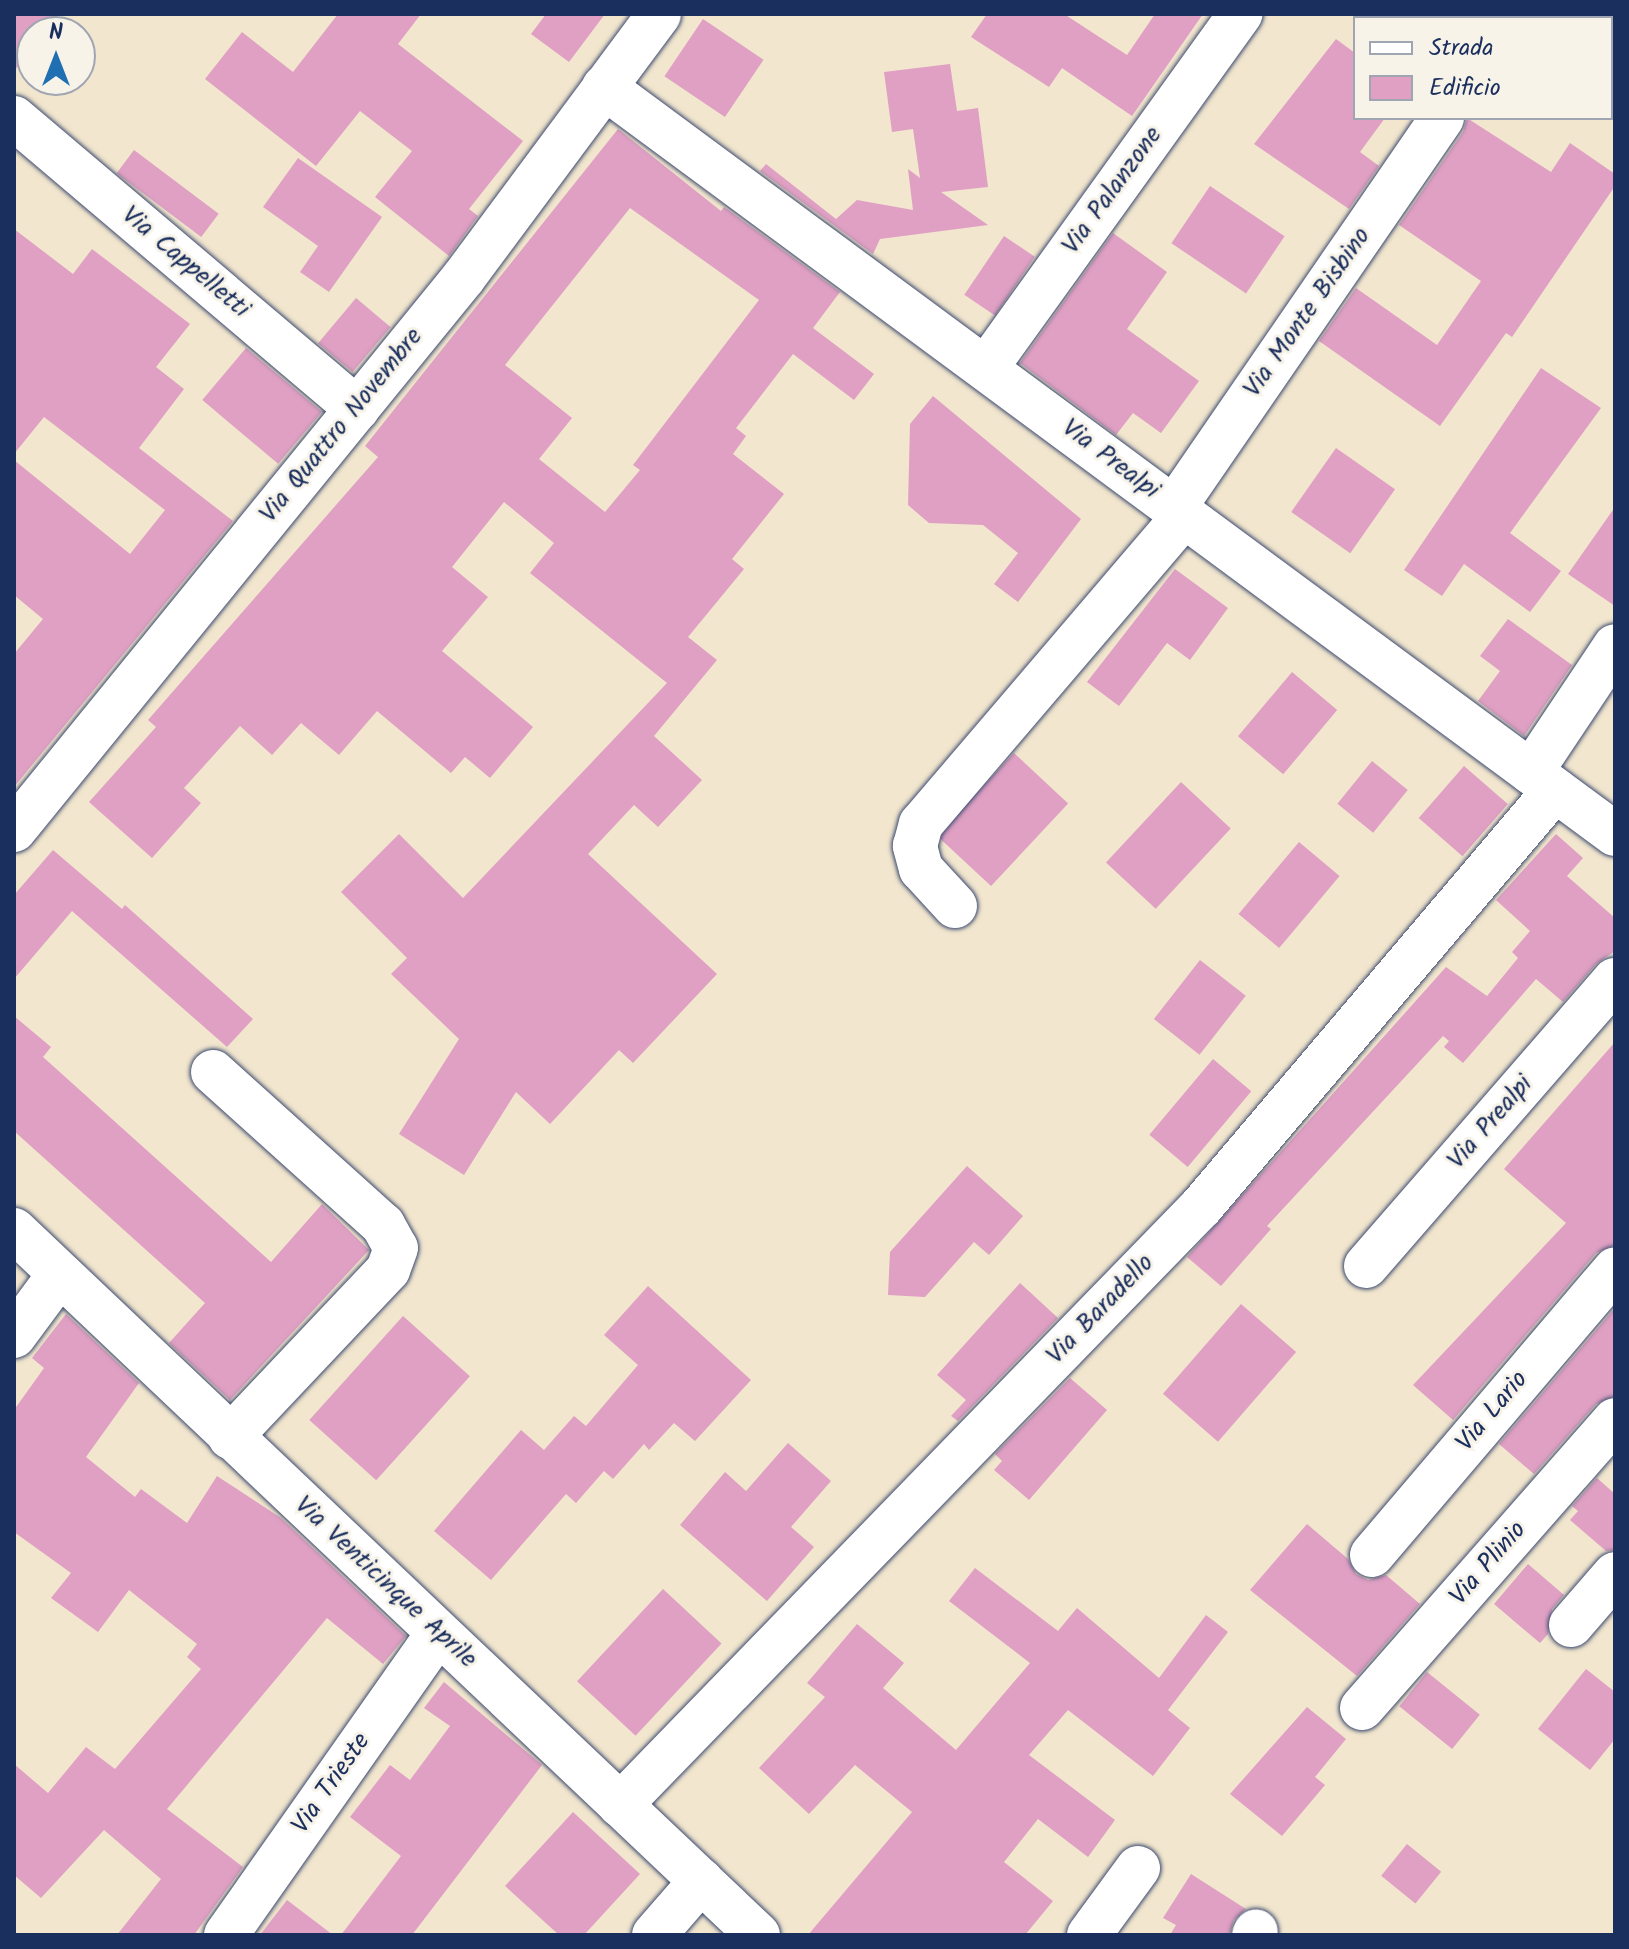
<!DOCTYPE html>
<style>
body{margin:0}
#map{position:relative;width:1629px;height:1949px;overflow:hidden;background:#f2e6ce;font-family:Kalam,sans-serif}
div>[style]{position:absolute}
.building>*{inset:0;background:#dfa0c3;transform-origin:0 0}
.roads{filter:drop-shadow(0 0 2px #3b4a6f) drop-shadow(0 0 2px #3b4a6f)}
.minor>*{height:44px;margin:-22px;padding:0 22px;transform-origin:22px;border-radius:22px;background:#fff}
span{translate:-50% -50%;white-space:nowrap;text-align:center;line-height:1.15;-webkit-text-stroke:6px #f7f3e8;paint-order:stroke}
.street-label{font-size:26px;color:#1b2f5e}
.frame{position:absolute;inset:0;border:16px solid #1b2f5e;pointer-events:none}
.legend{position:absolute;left:1353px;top:16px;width:260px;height:104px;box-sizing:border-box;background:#f7f3e8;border:2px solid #9fa5b1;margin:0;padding:10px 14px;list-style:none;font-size:24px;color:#1b2f5e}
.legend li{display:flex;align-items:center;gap:16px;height:40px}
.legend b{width:40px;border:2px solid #9fa5b1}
.north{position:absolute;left:16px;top:16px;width:80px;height:80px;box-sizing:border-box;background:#f7f3e8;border:2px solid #9fa5b1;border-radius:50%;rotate:0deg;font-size:22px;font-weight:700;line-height:32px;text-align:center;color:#1b2f5e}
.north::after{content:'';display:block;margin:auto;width:28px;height:36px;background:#1f6fb2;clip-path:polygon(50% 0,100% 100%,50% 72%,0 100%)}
</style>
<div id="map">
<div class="building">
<div style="clip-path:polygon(14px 14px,59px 14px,45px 32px,32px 32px,32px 49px,14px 71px)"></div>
<div style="clip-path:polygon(338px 14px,421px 14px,398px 44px,523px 141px,469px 209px,478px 216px,449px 256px,375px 197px,412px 151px,360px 111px,316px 166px,205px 79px,242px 32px,293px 72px)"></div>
<div style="clip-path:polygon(546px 14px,605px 14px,569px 62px,531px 34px)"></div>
<div style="clip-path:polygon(987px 14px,1064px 14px,1127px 55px,1155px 14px,1203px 14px,1132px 116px,1062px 68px,1049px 87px,971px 37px)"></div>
<div style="left:703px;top:19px;width:73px;height:69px;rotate:34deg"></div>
<div style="clip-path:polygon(1336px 39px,1355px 53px,1355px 118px,1385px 118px,1360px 152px,1379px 166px,1349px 209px,1254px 144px)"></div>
<div style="clip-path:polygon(950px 64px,957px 111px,978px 108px,988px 187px,941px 192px,988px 225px,880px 239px,873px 254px,760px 171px,766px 164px,836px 219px,857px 200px,913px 210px,908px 169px,920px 178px,913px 129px,892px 132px,884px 72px)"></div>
<div style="clip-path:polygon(1467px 118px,1551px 172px,1570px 143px,1615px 174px,1615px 186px,1512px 337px,1506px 333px,1440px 426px,1319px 341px,1356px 288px,1437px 345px,1481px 281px,1399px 225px,1463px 132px)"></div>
<div style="clip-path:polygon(evenodd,618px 129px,721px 211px,724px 207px,840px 292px,813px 328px,874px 374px,854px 400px,793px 354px,736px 428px,746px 436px,733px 454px,784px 494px,732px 559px,744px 569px,688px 637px,717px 660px,654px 736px,702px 780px,658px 827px,634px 805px,588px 854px,717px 974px,633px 1063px,619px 1050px,550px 1124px,516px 1092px,464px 1175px,399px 1134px,459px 1039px,391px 974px,407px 958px,341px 892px,399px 834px,463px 898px,667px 683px,530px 573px,554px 543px,504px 502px,452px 567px,488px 597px,442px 651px,533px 727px,490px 778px,465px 757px,451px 773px,377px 711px,339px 755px,301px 723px,272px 755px,240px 726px,184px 788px,201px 803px,152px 858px,89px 802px,156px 727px,148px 720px,378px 457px,365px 446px,618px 129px,630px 208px,759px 300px,633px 465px,640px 470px,605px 512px,539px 459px,572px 418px,505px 365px,630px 208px)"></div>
<div style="left:134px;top:150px;width:106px;height:29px;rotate:37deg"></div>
<div style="clip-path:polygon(298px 158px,382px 217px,329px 292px,300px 272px,318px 246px,263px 207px)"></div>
<div style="left:1210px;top:186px;width:90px;height:69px;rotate:34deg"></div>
<div style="clip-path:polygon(14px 229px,73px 274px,92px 249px,190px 324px,156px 367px,184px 389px,139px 448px,233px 521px,14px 787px,14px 654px,43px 619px,14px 595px,14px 460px,130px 554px,165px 510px,44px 417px,14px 454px)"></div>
<div style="clip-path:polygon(1113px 233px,1167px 272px,1127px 329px,1199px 381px,1161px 433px,1133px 413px,1116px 435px,1020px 363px)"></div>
<div style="left:1004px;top:236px;width:37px;height:71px;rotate:34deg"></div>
<div style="left:356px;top:298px;width:45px;height:59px;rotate:40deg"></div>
<div style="left:246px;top:348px;width:99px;height:68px;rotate:40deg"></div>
<div style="clip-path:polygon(1541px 368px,1601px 408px,1510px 533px,1561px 571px,1530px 612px,1464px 564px,1442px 596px,1404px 570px)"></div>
<div style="clip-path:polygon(933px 396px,1081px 519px,1018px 602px,994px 584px,1018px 553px,983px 525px,929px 523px,908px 505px,910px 424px)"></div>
<div style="left:1336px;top:448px;width:72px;height:78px;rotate:35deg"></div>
<div style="clip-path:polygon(1615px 507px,1615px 606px,1568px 574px)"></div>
<div style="clip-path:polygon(1175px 569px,1228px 608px,1190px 660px,1167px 643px,1119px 706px,1087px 682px)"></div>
<div style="clip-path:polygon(1508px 619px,1572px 665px,1524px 736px,1478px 701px,1500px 671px,1480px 656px)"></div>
<div style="left:1292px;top:672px;width:59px;height:84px;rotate:40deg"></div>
<div style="left:1014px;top:753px;width:74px;height:113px;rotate:43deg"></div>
<div style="left:1372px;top:761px;width:46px;height:55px;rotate:39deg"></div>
<div style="left:1464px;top:766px;width:58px;height:69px;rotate:41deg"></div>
<div style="left:1181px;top:782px;width:68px;height:110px;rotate:43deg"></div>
<div style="clip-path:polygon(1556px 834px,1583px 858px,1567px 876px,1615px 918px,1615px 951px,1596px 964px,1563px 1002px,1536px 979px,1463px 1063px,1444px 1047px,1449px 1041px,1443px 1036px,1267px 1226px,1271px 1229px,1221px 1286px,1187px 1257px,1446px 967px,1487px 996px,1518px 958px,1512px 952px,1530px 931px,1496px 900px)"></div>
<div style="left:1299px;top:842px;width:53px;height:94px;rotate:40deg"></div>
<div style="clip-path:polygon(53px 850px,122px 909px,125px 905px,253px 1019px,227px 1047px,72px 911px,14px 979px,14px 895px)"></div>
<div style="left:1200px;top:960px;width:58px;height:75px;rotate:38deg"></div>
<div style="clip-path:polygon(14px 1016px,51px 1047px,43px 1057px,271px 1262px,322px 1204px,369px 1250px,230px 1400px,169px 1343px,205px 1303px,14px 1131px)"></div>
<div style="clip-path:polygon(1615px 1042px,1615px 1245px,1596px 1253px,1453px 1420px,1413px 1385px,1566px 1223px,1504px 1169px)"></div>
<div style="left:1213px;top:1059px;width:50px;height:99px;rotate:40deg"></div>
<div style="clip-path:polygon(967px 1166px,1023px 1216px,989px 1255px,974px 1242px,925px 1297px,888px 1295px,890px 1252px)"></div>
<div style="clip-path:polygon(1020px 1283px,1058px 1318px,958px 1421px,951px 1416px,966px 1400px,937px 1375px)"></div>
<div style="clip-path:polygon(648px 1286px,751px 1380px,695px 1441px,674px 1423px,649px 1450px,644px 1444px,613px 1479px,604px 1471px,576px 1503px,566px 1494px,491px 1580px,434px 1531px,521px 1430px,544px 1450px,574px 1416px,586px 1426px,638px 1365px,604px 1335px)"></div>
<div style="left:1241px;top:1304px;width:73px;height:119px;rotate:41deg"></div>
<div style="clip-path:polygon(1615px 1308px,1615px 1396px,1596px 1404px,1534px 1474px,1499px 1444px)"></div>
<div style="clip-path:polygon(66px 1314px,139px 1383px,86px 1457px,135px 1497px,141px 1489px,187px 1523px,217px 1476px,281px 1518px,406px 1636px,383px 1664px,327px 1618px,167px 1809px,243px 1867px,194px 1935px,117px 1935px,161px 1879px,104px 1830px,41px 1898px,14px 1875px,14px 1764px,48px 1793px,86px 1747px,115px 1769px,201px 1669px,187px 1657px,197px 1644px,129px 1590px,98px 1632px,51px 1598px,71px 1573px,14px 1532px,14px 1410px,44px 1368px,32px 1358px)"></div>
<div style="left:403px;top:1316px;width:90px;height:140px;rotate:42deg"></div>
<div style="clip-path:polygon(1070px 1378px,1107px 1410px,1029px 1500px,994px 1470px,1002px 1461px,995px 1454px)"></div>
<div style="clip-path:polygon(788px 1443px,831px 1481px,791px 1527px,814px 1547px,767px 1601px,680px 1525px,725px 1472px,746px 1491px)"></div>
<div style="clip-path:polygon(1597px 1478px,1615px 1494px,1615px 1550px,1606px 1551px,1570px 1520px,1578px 1511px,1572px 1506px)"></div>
<div style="clip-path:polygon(1307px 1524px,1348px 1559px,1356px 1574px,1368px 1580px,1386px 1575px,1420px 1604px,1357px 1676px,1250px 1590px)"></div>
<div style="clip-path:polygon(1528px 1564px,1564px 1595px,1552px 1609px,1548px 1634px,1540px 1643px,1494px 1604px)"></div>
<div style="clip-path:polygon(975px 1568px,1058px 1631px,1077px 1608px,1159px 1678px,1206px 1615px,1228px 1632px,1168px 1710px,1190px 1728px,1153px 1776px,1068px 1710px,1029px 1755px,1115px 1820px,1088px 1857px,1038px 1819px,1004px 1862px,1053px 1901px,1025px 1935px,808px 1935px,912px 1812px,855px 1765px,809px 1814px,759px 1768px,825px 1697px,807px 1683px,857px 1624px,904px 1663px,883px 1688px,956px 1750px,1030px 1663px,949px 1601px)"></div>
<div style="left:663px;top:1589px;width:80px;height:126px;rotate:43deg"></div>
<div style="clip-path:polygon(1586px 1669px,1615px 1692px,1615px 1739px,1590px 1770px,1538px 1729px)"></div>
<div style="left:1427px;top:1672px;width:68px;height:44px;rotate:39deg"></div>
<div style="clip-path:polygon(444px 1682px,542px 1765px,412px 1935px,341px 1935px,401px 1856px,350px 1817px,390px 1765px,410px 1780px,450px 1726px,424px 1708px)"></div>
<div style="clip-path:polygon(1307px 1707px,1346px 1739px,1315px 1777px,1325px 1785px,1282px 1836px,1230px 1794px)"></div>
<div style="clip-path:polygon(573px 1812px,640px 1874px,584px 1935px,559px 1935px,505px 1886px)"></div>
<div style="left:1407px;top:1844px;width:44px;height:41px;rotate:39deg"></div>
<div style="clip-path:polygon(1191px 1874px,1246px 1909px,1234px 1920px,1229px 1935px,1170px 1935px,1176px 1925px,1163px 1918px)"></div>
<div style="clip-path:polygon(287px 1900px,333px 1935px,260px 1935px)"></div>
</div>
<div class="roads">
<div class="minor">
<div style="left:1511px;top:18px;width:5px;rotate:-53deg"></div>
<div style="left:604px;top:87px;width:1257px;rotate:36.46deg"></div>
<div style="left:14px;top:118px;width:450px;rotate:40.3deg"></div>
<div style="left:986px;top:368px;width:436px;rotate:-54.3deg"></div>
<div style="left:1174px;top:508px;width:473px;rotate:-55.5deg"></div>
<div style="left:1531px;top:772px;width:151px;rotate:-56.3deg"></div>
<div style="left:14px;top:830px;width:713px;rotate:-50.86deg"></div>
<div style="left:464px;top:277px;width:327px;rotate:-53.4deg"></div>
<div style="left:955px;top:906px;width:50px;rotate:-132.6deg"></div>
<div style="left:921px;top:869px;width:24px;rotate:-105deg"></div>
<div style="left:915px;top:846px;width:23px;rotate:-75deg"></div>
<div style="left:921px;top:824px;width:406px;rotate:-49.5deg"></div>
<div style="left:213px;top:1072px;width:229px;rotate:42deg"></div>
<div style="left:383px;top:1225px;width:26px;rotate:61deg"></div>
<div style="left:396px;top:1248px;width:23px;rotate:110deg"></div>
<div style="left:388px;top:1270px;width:230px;rotate:133.4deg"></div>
<div style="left:14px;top:1230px;width:1025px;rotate:43.46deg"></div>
<div style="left:1366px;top:1266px;width:379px;rotate:-49deg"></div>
<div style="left:14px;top:1336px;width:76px;rotate:-53.6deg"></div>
<div style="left:1372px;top:1555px;width:375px;rotate:-49.6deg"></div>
<div style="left:1571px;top:1625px;width:67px;rotate:-49.2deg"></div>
<div style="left:1362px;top:1708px;width:383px;rotate:-48.7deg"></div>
<div style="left:620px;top:1805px;width:834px;rotate:-45.83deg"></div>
<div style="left:1201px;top:1207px;width:547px;rotate:-49.67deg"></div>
<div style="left:226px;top:1935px;width:369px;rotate:-54.9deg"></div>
<div style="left:654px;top:1935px;width:72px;rotate:-49deg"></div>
<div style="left:1089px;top:1935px;width:83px;rotate:-53.8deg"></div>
<div style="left:1254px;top:1935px;width:4px;rotate:-63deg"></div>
</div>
</div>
<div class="street-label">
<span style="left:1113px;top:191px;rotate:-54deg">Via Palanzone</span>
<span style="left:185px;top:263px;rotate:40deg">Via Cappelletti</span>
<span style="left:1308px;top:313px;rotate:-55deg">Via Monte Bisbino</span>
<span style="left:342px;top:426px;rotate:-51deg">Via Quattro Novembre</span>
<span style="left:1110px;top:460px;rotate:37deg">Via Prealpi</span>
<span style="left:1491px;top:1123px;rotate:-49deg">Via Prealpi</span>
<span style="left:1101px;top:1310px;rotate:-46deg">Via Baradello</span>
<span style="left:1493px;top:1412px;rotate:-50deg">Via Lario</span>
<span style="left:1489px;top:1564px;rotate:-49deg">Via Plinio</span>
<span style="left:385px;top:1583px;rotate:43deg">Via Venticinque Aprile</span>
<span style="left:332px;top:1784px;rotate:-55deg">Via Trieste</span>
</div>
<div class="frame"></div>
<ul class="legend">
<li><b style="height:10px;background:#fff"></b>Strada</li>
<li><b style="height:22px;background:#dfa0c3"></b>Edificio</li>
</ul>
<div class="north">N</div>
</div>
